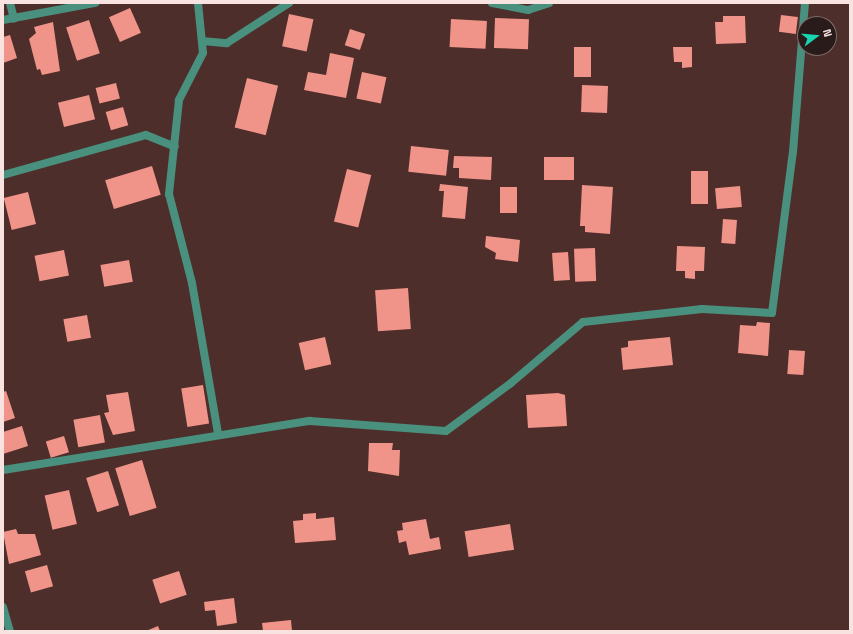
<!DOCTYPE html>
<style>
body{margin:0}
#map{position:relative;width:853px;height:634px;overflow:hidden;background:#4e2e2a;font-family:"Space Grotesk",sans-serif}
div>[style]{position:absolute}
.building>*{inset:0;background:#f0948a;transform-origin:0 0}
.street>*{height:8px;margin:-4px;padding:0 4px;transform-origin:4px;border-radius:4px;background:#49907e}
span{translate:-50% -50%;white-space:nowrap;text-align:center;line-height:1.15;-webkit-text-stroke:4px #291b19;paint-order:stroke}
.frame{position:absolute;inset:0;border:4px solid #f8e3e0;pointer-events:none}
.north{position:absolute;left:797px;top:16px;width:40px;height:40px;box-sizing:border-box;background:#291b19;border:1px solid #7c6b69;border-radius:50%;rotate:74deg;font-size:11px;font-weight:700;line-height:16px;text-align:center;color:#f8e3e0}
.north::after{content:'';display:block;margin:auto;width:14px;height:18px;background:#18d5b2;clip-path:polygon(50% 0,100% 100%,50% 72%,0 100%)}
</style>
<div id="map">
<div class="building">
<div style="left:130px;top:8px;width:27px;height:23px;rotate:66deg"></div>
<div style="left:289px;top:14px;width:25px;height:33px;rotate:12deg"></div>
<div style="left:781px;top:15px;width:17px;height:17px;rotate:7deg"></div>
<div style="clip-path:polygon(723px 16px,745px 16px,746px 43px,716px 44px,715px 22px,723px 22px)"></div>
<div style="left:495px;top:18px;width:34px;height:30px;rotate:2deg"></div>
<div style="left:451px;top:19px;width:36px;height:28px;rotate:3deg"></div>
<div style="left:89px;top:20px;width:35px;height:24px;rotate:72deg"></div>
<div style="clip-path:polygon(53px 22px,60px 71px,42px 75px,40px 69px,37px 70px,29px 39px,36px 33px,34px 27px)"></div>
<div style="left:350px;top:29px;width:16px;height:17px;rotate:18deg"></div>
<div style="clip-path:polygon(10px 35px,17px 58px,3px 63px,3px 37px)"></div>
<div style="left:574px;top:47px;width:17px;height:30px"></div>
<div style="clip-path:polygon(673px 47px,692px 47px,692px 67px,682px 68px,682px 62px,674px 62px)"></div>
<div style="clip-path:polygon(330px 53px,354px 58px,346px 98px,304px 90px,308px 72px,326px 75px)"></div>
<div style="left:362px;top:72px;width:25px;height:27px;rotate:12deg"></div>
<div style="left:247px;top:78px;width:32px;height:51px;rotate:14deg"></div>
<div style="left:116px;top:83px;width:16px;height:21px;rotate:76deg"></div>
<div style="left:582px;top:85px;width:26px;height:27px;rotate:2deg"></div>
<div style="left:89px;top:95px;width:25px;height:32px;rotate:76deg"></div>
<div style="left:123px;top:107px;width:19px;height:18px;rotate:74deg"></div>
<div style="left:411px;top:146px;width:38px;height:26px;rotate:6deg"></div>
<div style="clip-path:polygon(454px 156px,492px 157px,491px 180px,459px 178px,459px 168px,453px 168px)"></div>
<div style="left:574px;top:157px;width:23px;height:30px;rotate:90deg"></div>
<div style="left:152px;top:166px;width:30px;height:49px;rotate:73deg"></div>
<div style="left:347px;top:169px;width:25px;height:54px;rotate:14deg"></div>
<div style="left:691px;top:171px;width:17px;height:33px"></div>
<div style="clip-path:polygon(440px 184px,468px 187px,465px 219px,442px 217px,444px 191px,439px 191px)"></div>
<div style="clip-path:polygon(582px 185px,613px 187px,610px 234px,585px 232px,585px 226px,580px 226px)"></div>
<div style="left:740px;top:186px;width:21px;height:25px;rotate:85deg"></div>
<div style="left:500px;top:187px;width:17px;height:26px"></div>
<div style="left:28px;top:192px;width:33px;height:25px;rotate:76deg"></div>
<div style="left:723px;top:219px;width:14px;height:24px;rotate:4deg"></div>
<div style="clip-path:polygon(486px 236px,520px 240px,518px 262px,495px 259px,496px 253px,485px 247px)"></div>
<div style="clip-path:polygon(677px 246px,705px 247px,704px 271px,695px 271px,695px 279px,685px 278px,685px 271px,676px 271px)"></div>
<div style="left:595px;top:248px;width:33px;height:21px;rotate:88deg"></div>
<div style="left:64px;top:250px;width:26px;height:30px;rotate:79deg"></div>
<div style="left:568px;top:252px;width:28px;height:16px;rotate:86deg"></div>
<div style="left:129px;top:260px;width:22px;height:29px;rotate:80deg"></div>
<div style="left:408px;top:288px;width:41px;height:33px;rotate:86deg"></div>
<div style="left:87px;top:315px;width:23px;height:24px;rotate:80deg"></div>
<div style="clip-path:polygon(757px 322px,770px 323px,768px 356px,738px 353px,740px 325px,756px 326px)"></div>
<div style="left:325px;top:337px;width:28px;height:27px;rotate:77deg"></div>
<div style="clip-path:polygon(670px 337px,673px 365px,623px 370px,621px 348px,628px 347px,628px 341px)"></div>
<div style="left:789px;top:350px;width:16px;height:24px;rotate:4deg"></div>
<div style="left:203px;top:385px;width:39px;height:22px;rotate:81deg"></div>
<div style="clip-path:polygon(6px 391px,15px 418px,3px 422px,3px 392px)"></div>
<div style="clip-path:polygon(128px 392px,135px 431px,113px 435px,104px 413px,109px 412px,106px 395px)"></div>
<div style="clip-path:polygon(558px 393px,565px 395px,567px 426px,528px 428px,526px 395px)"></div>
<div style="left:100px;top:415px;width:28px;height:27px;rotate:80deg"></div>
<div style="clip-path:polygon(22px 426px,28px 446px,3px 454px,3px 432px)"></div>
<div style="left:64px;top:436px;width:17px;height:19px;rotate:73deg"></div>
<div style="clip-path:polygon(369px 443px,393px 443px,392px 450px,400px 450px,399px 476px,368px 471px)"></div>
<div style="left:142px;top:460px;width:50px;height:28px;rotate:73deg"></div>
<div style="left:108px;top:471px;width:36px;height:23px;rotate:72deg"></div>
<div style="left:69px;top:490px;width:35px;height:25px;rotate:77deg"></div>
<div style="clip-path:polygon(316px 513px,316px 519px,334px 517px,336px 540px,295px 543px,293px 521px,303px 520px,303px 514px)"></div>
<div style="clip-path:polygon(426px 519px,430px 539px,439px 537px,441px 549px,409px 555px,406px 541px,399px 543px,397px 531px,403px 530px,402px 523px)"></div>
<div style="left:510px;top:524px;width:26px;height:46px;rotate:81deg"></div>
<div style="clip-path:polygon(16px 529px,18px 534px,35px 534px,41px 555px,9px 564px,3px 532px)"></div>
<div style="left:47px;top:565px;width:22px;height:23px;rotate:74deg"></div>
<div style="left:179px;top:571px;width:25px;height:28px;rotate:72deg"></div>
<div style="clip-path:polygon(234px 598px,237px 623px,217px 626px,215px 610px,205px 611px,204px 602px)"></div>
<div style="clip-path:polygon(291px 620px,292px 631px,263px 631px,262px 623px)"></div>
<div style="clip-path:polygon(158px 626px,160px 631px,146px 631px)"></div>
</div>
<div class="street">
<div style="left:10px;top:3px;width:16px;rotate:76deg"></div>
<div style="left:198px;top:3px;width:50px;rotate:84.3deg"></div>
<div style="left:203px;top:53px;width:53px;rotate:117.1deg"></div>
<div style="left:179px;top:100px;width:95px;rotate:96.1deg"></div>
<div style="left:169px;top:194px;width:92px;rotate:75.5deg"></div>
<div style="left:192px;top:283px;width:152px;rotate:80.2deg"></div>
<div style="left:492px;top:3px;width:37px;rotate:11deg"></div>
<div style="left:528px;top:10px;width:22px;rotate:-18deg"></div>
<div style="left:3px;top:20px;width:94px;rotate:-10.5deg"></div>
<div style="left:202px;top:41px;width:25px;rotate:5deg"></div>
<div style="left:227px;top:43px;width:74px;rotate:-32.8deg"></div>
<div style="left:3px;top:175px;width:148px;rotate:-15.6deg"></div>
<div style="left:146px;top:135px;width:31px;rotate:22deg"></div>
<div style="left:3px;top:470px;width:311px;rotate:-9.1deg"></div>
<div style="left:310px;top:421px;width:136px;rotate:4.2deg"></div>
<div style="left:446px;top:431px;width:81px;rotate:-36.4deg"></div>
<div style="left:511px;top:383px;width:94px;rotate:-40.3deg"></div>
<div style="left:583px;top:322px;width:120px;rotate:-6.2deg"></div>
<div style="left:702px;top:309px;width:70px;rotate:3.3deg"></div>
<div style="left:772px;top:313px;width:162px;rotate:-82.6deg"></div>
<div style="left:793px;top:152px;width:149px;rotate:-85.4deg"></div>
<div style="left:3px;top:607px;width:25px;rotate:74deg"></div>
</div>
<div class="frame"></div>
<div class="north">N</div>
</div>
